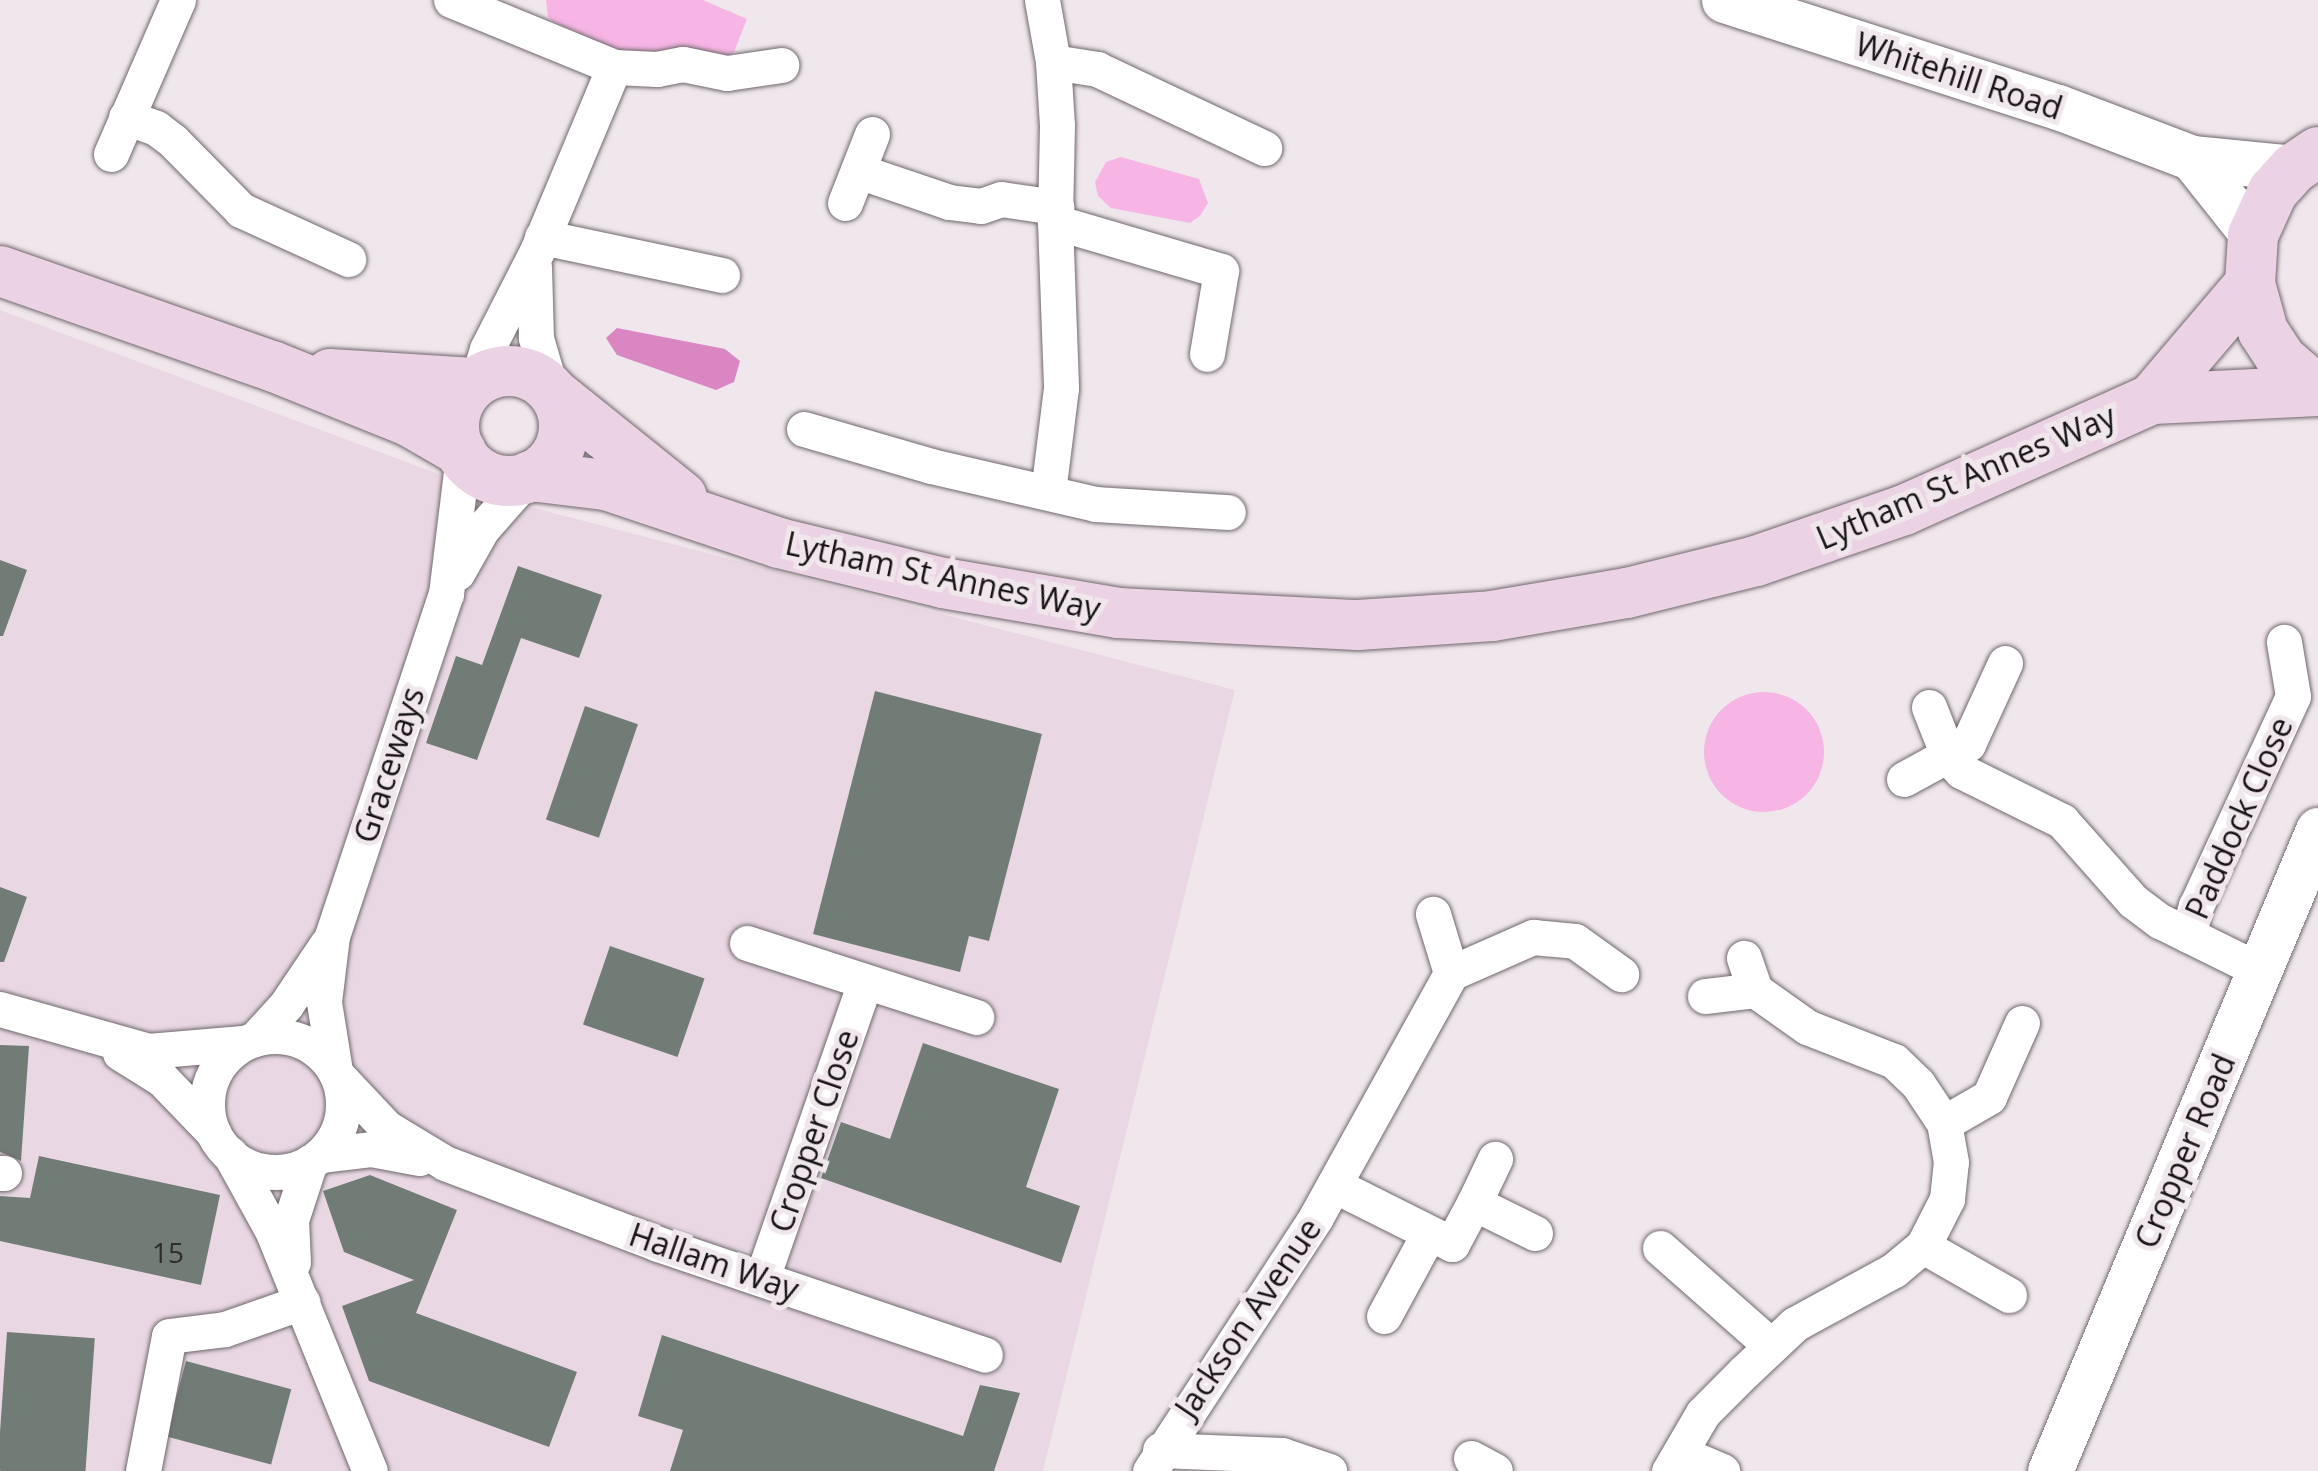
<!DOCTYPE html>
<style>
body{margin:0}
#map{position:relative;width:2318px;height:1471px;overflow:hidden;background:#f0e7ed;font-family:"Open Sans",sans-serif}
div>[style]{position:absolute}
.built>*{inset:0;background:#e9d8e4}
.green>*{inset:0;background:#f6b5e4}
.round{border-radius:50%}
.water>*{inset:0;background:#d986c3}
.building>*{inset:0;background:#727c77;transform-origin:0 0}
.roads{filter:drop-shadow(0 0 2px #70686d) drop-shadow(0 0 2px #70686d)}
.minor>*{height:35px;margin:-17.5px;padding:0 17.5px;transform-origin:17.5px;border-radius:17.5px;background:#fff}
.minor>.ring{margin:-17.5px;padding:0;box-sizing:content-box;background:none;border:35px solid #fff;border-radius:50%}
.tertiary>*{height:45px;margin:-22.5px;padding:0 22.5px;transform-origin:22.5px;border-radius:22.5px;background:#fff}
.secondary>*{height:50px;margin:-25px;padding:0 25px;transform-origin:25px;border-radius:25px;background:#ebd3e5}
.secondary>.ring{margin:-25px;padding:0;box-sizing:content-box;background:none;border:50px solid #ebd3e5;border-radius:50%}
span{translate:-50% -50%;white-space:nowrap;text-align:center;line-height:1.15;-webkit-text-stroke:10px #f0e7ed;paint-order:stroke}
.number-label{font-size:28px;color:#2d2d2e}
.number-label span{-webkit-text-stroke-width:0}
.street-label{font-size:32px;color:#161315}
</style>
<div id="map">
<div class="built">
<div style="clip-path:polygon(0 310px,519px 504px,1235px 690px,1043px 1471px,0 1471px)"></div>
</div>
<div class="green">
<div style="clip-path:polygon(546px 0,703px 0,747px 19px,734px 52px,724px 59px,644px 62px,554px 22px,548px 17px)"></div>
<div style="clip-path:polygon(1121px 157px,1199px 179px,1208px 203px,1200px 216px,1190px 223px,1111px 208px,1098px 196px,1095px 182px,1106px 162px)"></div>
<div class="round" style="left:1704px;top:692px;width:120px;height:120px"></div>
</div>
<div class="water">
<div style="clip-path:polygon(617px 328px,725px 349px,740px 361px,734px 382px,716px 390px,617px 355px,606px 338px)"></div>
</div>
<div class="building">
<div style="clip-path:polygon(0 560px,27px 570px,3px 636px,0 636px)"></div>
<div style="clip-path:polygon(518px 566px,602px 595px,579px 658px,521px 638px,477px 760px,426px 743px,456px 656px,482px 665px)"></div>
<div style="clip-path:polygon(875px 691px,1042px 734px,989px 941px,969px 936px,960px 972px,813px 934px)"></div>
<div style="left:585px;top:706px;width:56px;height:120px;rotate:19deg"></div>
<div style="clip-path:polygon(0 887px,27px 897px,4px 962px,0 962px)"></div>
<div style="left:610px;top:946px;width:100px;height:83px;rotate:19deg"></div>
<div style="clip-path:polygon(923px 1043px,1059px 1089px,1026px 1187px,1080px 1206px,1061px 1263px,821px 1178px,841px 1122px,890px 1139px)"></div>
<div style="clip-path:polygon(0 1045px,29px 1046px,21px 1161px,0 1152px)"></div>
<div style="clip-path:polygon(39px 1156px,220px 1195px,201px 1285px,0 1241px,0 1196px,30px 1198px)"></div>
<div style="clip-path:polygon(370px 1175px,457px 1210px,416px 1313px,577px 1372px,549px 1447px,369px 1381px,342px 1306px,414px 1280px,344px 1252px,323px 1191px)"></div>
<div style="left:7px;top:1332px;width:88px;height:139px;rotate:4deg"></div>
<div style="clip-path:polygon(662px 1335px,963px 1436px,980px 1385px,1020px 1393px,994px 1471px,670px 1471px,683px 1430px,638px 1416px)"></div>
<div style="left:186px;top:1361px;width:109px;height:78px;rotate:15deg"></div>
</div>
<div class="roads">
<div class="minor">
<div style="left:451px;top:0;width:176px;rotate:22.3deg"></div>
<div style="left:614px;top:67px;width:199px;rotate:112.7deg"></div>
<div style="left:537px;top:251px;width:110px;rotate:117deg"></div>
<div style="left:487px;top:349px;width:34px;rotate:107deg"></div>
<div style="left:1042px;top:0;width:63px;rotate:79.9deg"></div>
<div style="left:1053px;top:62px;width:63px;rotate:86.4deg"></div>
<div style="left:1057px;top:125px;width:97px;rotate:91.2deg"></div>
<div style="left:1055px;top:222px;width:166px;rotate:87.9deg"></div>
<div style="left:1061px;top:388px;width:105px;rotate:97.1deg"></div>
<div style="left:1053px;top:62px;width:45px;rotate:9deg"></div>
<div style="left:1097px;top:69px;width:185px;rotate:25.3deg"></div>
<div style="left:614px;top:67px;width:43px;rotate:2.7deg"></div>
<div style="left:657px;top:69px;width:26px;rotate:-11deg"></div>
<div style="left:683px;top:64px;width:45px;rotate:11.6deg"></div>
<div style="left:727px;top:73px;width:55px;rotate:-8.4deg"></div>
<div style="left:126px;top:117px;width:32px;rotate:20deg"></div>
<div style="left:156px;top:128px;width:21px;rotate:37deg"></div>
<div style="left:173px;top:141px;width:97px;rotate:45.4deg"></div>
<div style="left:241px;top:210px;width:118px;rotate:24.6deg"></div>
<div style="left:111px;top:154px;width:168px;rotate:-66.5deg"></div>
<div style="left:858px;top:171px;width:96px;rotate:18.8deg"></div>
<div style="left:949px;top:202px;width:32px;rotate:7deg"></div>
<div style="left:981px;top:206px;width:21px;rotate:-19deg"></div>
<div style="left:1001px;top:199px;width:56px;rotate:8.3deg"></div>
<div style="left:845px;top:203px;width:74px;rotate:-68.6deg"></div>
<div style="left:1055px;top:222px;width:173px;rotate:16.4deg"></div>
<div style="left:1221px;top:271px;width:84px;rotate:99.6deg"></div>
<div style="left:542px;top:237px;width:184px;rotate:11.9deg"></div>
<div style="left:534px;top:267px;width:71px;rotate:88.4deg"></div>
<div style="left:536px;top:338px;width:54px;rotate:73.9deg"></div>
<div style="left:804px;top:429px;width:132px;rotate:16.2deg"></div>
<div style="left:931px;top:466px;width:169px;rotate:13deg"></div>
<div style="left:1096px;top:504px;width:132px;rotate:3.5deg"></div>
<div style="left:457px;top:573px;width:51px;rotate:-60.4deg"></div>
<div style="left:482px;top:529px;width:68px;rotate:-48.6deg"></div>
<div style="left:1929px;top:707px;width:55px;rotate:68.6deg"></div>
<div style="left:1949px;top:758px;width:18px;rotate:47deg"></div>
<div style="left:1961px;top:771px;width:113px;rotate:26.3deg"></div>
<div style="left:2062px;top:821px;width:107px;rotate:48.4deg"></div>
<div style="left:2133px;top:901px;width:34px;rotate:37deg"></div>
<div style="left:2160px;top:921px;width:110px;rotate:26.3deg"></div>
<div style="left:1904px;top:779px;width:73px;rotate:-28.7deg"></div>
<div style="left:1968px;top:744px;width:89px;rotate:-65.4deg"></div>
<div style="left:2188px;top:935px;width:30px;rotate:-75deg"></div>
<div style="left:2196px;top:906px;width:231px;rotate:-65.2deg"></div>
<div style="left:2293px;top:696px;width:55px;rotate:-99.5deg"></div>
<div style="left:747px;top:943px;width:241px;rotate:17.9deg"></div>
<div style="left:1451px;top:973px;width:90px;rotate:-23.7deg"></div>
<div style="left:1533px;top:937px;width:42px;rotate:5.4deg"></div>
<div style="left:1575px;top:941px;width:57px;rotate:35.7deg"></div>
<div style="left:1705px;top:996px;width:50px;rotate:-6.8deg"></div>
<div style="left:0;top:1009px;width:154px;rotate:15.8deg"></div>
<div style="left:148px;top:1051px;width:95px;rotate:-4.8deg"></div>
<div class="ring" style="left:207px;top:1036px;width:101px;height:101px"></div>
<div style="left:255px;top:1039px;width:46px;rotate:-47.6deg"></div>
<div style="left:286px;top:1005px;width:73px;rotate:-56.1deg"></div>
<div style="left:120px;top:1053px;width:49px;rotate:31.8deg"></div>
<div style="left:162px;top:1079px;width:74px;rotate:46.1deg"></div>
<div style="left:335px;top:1071px;width:70px;rotate:-99.1deg"></div>
<div style="left:324px;top:1002px;width:66px;rotate:-83.1deg"></div>
<div style="left:332px;top:936px;width:360px;rotate:-71.6deg"></div>
<div style="left:446px;top:594px;width:140px;rotate:-83deg"></div>
<div style="left:337px;top:1075px;width:73px;rotate:46.7deg"></div>
<div style="left:387px;top:1128px;width:68px;rotate:31.1deg"></div>
<div style="left:445px;top:1163px;width:228px;rotate:20.8deg"></div>
<div style="left:658px;top:1244px;width:345px;rotate:18.7deg"></div>
<div style="left:1944px;top:1123px;width:52px;rotate:-30deg"></div>
<div style="left:1989px;top:1097px;width:81px;rotate:-66deg"></div>
<div style="left:230px;top:1154px;width:87px;rotate:61.1deg"></div>
<div style="left:272px;top:1230px;width:260px;rotate:67.9deg"></div>
<div style="left:320px;top:1155px;width:51px;rotate:-6.7deg"></div>
<div style="left:371px;top:1149px;width:49px;rotate:10.6deg"></div>
<div style="left:0;top:1173px;width:4px"></div>
<div style="left:1334px;top:1185px;width:132px;rotate:26.6deg"></div>
<div style="left:1452px;top:1244px;width:47px;rotate:-61.8deg"></div>
<div style="left:1474px;top:1203px;width:68px;rotate:26.2deg"></div>
<div style="left:1474px;top:1203px;width:49px;rotate:-64.5deg"></div>
<div style="left:1923px;top:1246px;width:99px;rotate:29.7deg"></div>
<div style="left:1660px;top:1248px;width:148px;rotate:41.4deg"></div>
<div style="left:293px;top:1262px;width:42px;rotate:-92.7deg"></div>
<div style="left:291px;top:1220px;width:61px;rotate:-71.9deg"></div>
<div style="left:762px;top:1278px;width:312px;rotate:-70.8deg"></div>
<div style="left:1384px;top:1316px;width:94px;rotate:-61.5deg"></div>
<div style="left:1160px;top:1450px;width:122px;rotate:2.3deg"></div>
<div style="left:1282px;top:1455px;width:50px;rotate:18.8deg"></div>
<div style="left:1680px;top:1453px;width:46px;rotate:23.2deg"></div>
<div style="left:1471px;top:1458px;width:27px;rotate:28deg"></div>
<div style="left:143px;top:1471px;width:137px;rotate:-79.1deg"></div>
<div style="left:169px;top:1336px;width:56px;rotate:-7.1deg"></div>
<div style="left:225px;top:1329px;width:82px;rotate:-19.3deg"></div>
<div style="left:1150px;top:1471px;width:303px;rotate:-56.8deg"></div>
<div style="left:1316px;top:1217px;width:279px;rotate:-61deg"></div>
<div style="left:1451px;top:973px;width:62px;rotate:-107deg"></div>
<div style="left:1669px;top:1471px;width:67px;rotate:-59.6deg"></div>
<div style="left:1703px;top:1413px;width:58px;rotate:-45deg"></div>
<div style="left:1744px;top:1372px;width:70px;rotate:-43.3deg"></div>
<div style="left:1795px;top:1324px;width:113px;rotate:-28.6deg"></div>
<div style="left:1894px;top:1270px;width:38px;rotate:-40deg"></div>
<div style="left:1923px;top:1246px;width:53px;rotate:-62.9deg"></div>
<div style="left:1947px;top:1199px;width:37px;rotate:-84deg"></div>
<div style="left:1951px;top:1162px;width:40px;rotate:-100deg"></div>
<div style="left:1944px;top:1123px;width:47px;rotate:-123.7deg"></div>
<div style="left:1918px;top:1084px;width:33px;rotate:-136deg"></div>
<div style="left:1894px;top:1061px;width:93px;rotate:-158.7deg"></div>
<div style="left:1807px;top:1027px;width:64px;rotate:-144.6deg"></div>
<div style="left:1755px;top:990px;width:34px;rotate:-109deg"></div>
</div>
<div class="tertiary">
<div style="left:1724px;top:0;width:351px;rotate:17.8deg"></div>
<div style="left:2058px;top:107px;width:143px;rotate:20.8deg"></div>
<div style="left:2192px;top:158px;width:102px;rotate:5.6deg"></div>
<div style="left:2192px;top:158px;width:98px;rotate:51.6deg"></div>
<div style="left:2050px;top:1471px;width:695px;rotate:-67.31deg"></div>
</div>
<div class="secondary">
<div style="left:2318px;top:152px;width:29px;rotate:146deg"></div>
<div style="left:2294px;top:168px;width:31px;rotate:132deg"></div>
<div style="left:2273px;top:191px;width:48px;rotate:114.4deg"></div>
<div style="left:2253px;top:235px;width:49px;rotate:93.5deg"></div>
<div style="left:2250px;top:284px;width:49px;rotate:74.5deg"></div>
<div style="left:2263px;top:331px;width:33px;rotate:57deg"></div>
<div style="left:2281px;top:359px;width:49px;rotate:40.9deg"></div>
<div style="left:0;top:271px;width:288px;rotate:19.3deg"></div>
<div style="left:272px;top:366px;width:148px;rotate:21.9deg"></div>
<div style="left:409px;top:421px;width:60px;rotate:30deg"></div>
<div class="ring" style="left:454px;top:371px;width:60px;height:60px"></div>
<div style="left:330px;top:374px;width:144px;rotate:3.6deg"></div>
<div style="left:554px;top:394px;width:164px;rotate:38.8deg"></div>
<div style="left:2152px;top:399px;width:151px;rotate:-49.6deg"></div>
<div style="left:530px;top:476px;width:77px;rotate:6.8deg"></div>
<div style="left:606px;top:485px;width:182px;rotate:18.5deg"></div>
<div style="left:779px;top:543px;width:169px;rotate:13.7deg"></div>
<div style="left:943px;top:583px;width:178px;rotate:9.7deg"></div>
<div style="left:1118px;top:613px;width:240px;rotate:2.9deg"></div>
<div style="left:1358px;top:625px;width:134px;rotate:-3.8deg"></div>
<div style="left:1492px;top:616px;width:137px;rotate:-9.7deg"></div>
<div style="left:1627px;top:593px;width:133px;rotate:-13.9deg"></div>
<div style="left:1756px;top:561px;width:157px;rotate:-19deg"></div>
<div style="left:1904px;top:510px;width:272px;rotate:-24.1deg"></div>
<div style="left:2152px;top:399px;width:166px;rotate:-2.8deg"></div>
</div>
</div>
<div class="number-label">
<span style="left:168px;top:1252px">15</span>
</div>
<div class="street-label">
<span style="left:1959px;top:76px;rotate:18deg">Whitehill Road</span>
<span style="left:1966px;top:477px;rotate:-23deg">Lytham St Annes Way</span>
<span style="left:943px;top:576px;rotate:12deg">Lytham St Annes Way</span>
<span style="left:389px;top:765px;rotate:-72deg">Graceways</span>
<span style="left:2239px;top:818px;rotate:-66deg">Paddock Close</span>
<span style="left:814px;top:1131px;rotate:-71deg">Cropper Close</span>
<span style="left:2185px;top:1151px;rotate:-67deg">Cropper Road</span>
<span style="left:714px;top:1262px;rotate:19deg">Hallam Way</span>
<span style="left:1248px;top:1318px;rotate:-56deg">Jackson Avenue</span>
</div>
</div>
